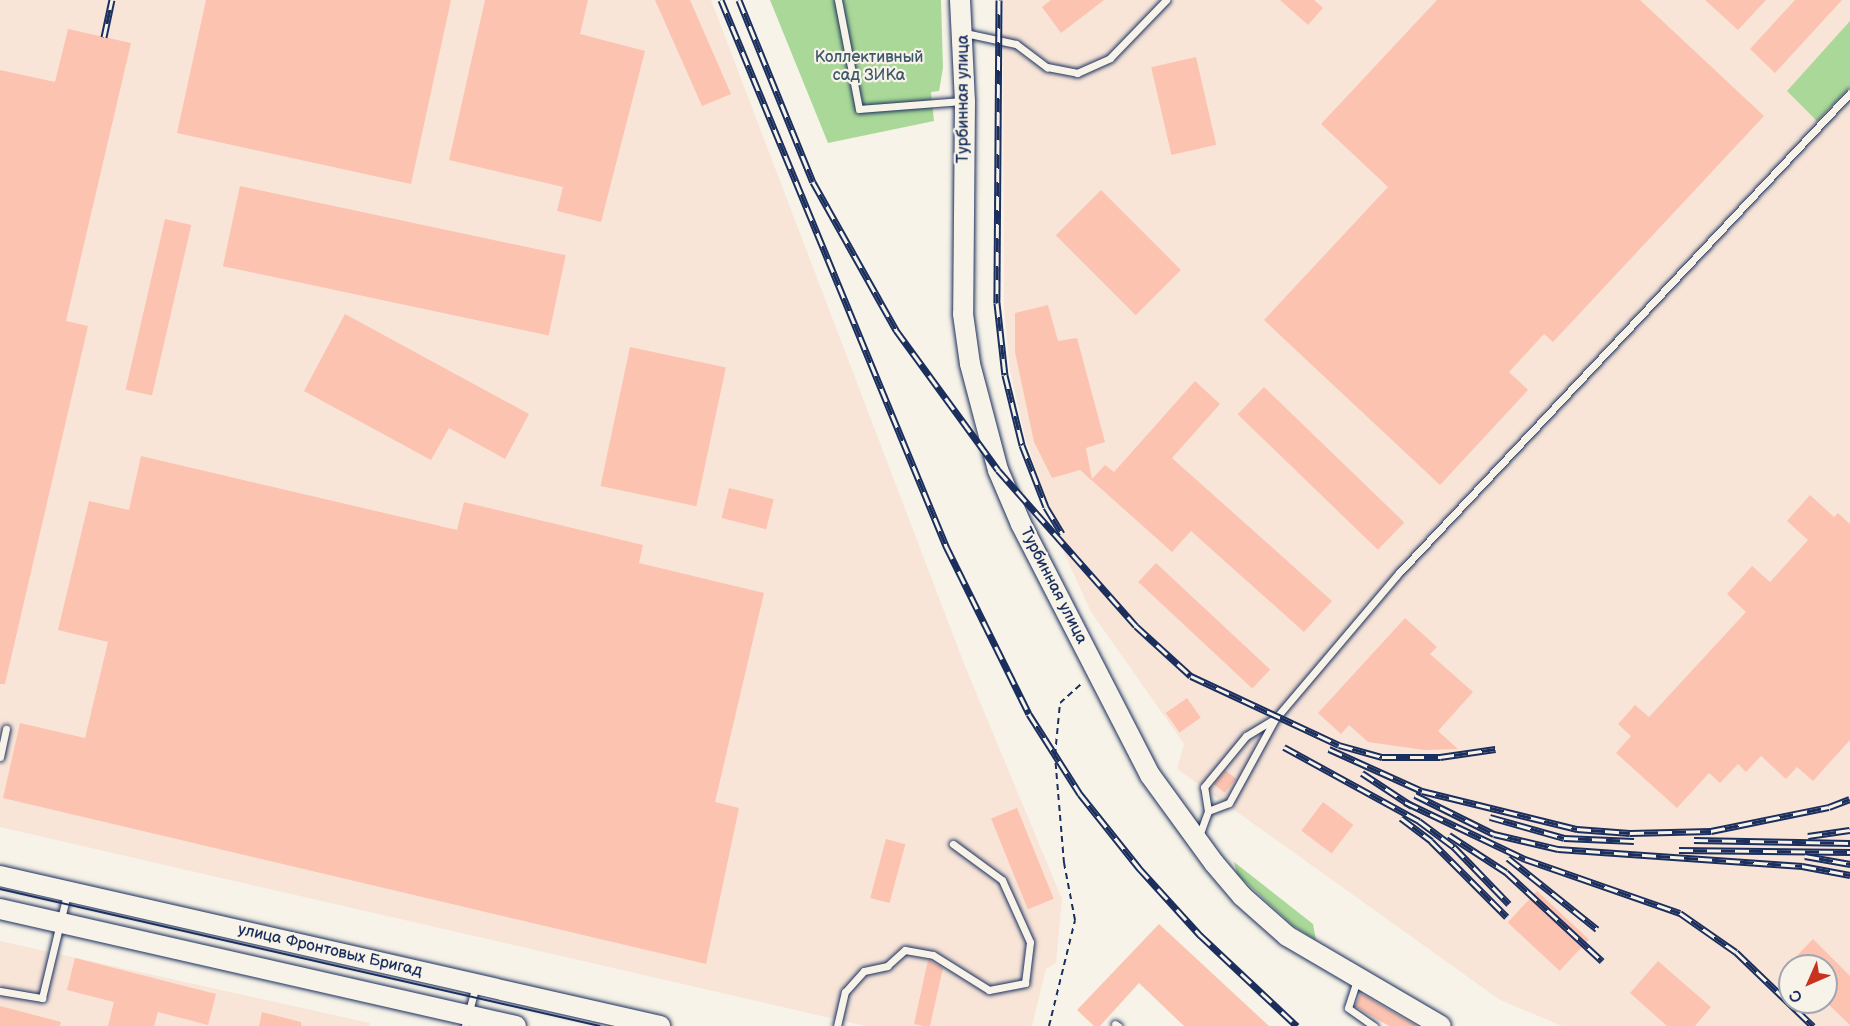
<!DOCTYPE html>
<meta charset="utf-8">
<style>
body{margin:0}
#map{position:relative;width:1850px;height:1026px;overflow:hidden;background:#f7f3e8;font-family:"Balsamiq Sans",sans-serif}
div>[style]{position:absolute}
.built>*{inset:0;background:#f8e5d8}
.green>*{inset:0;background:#a9d898}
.building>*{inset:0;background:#fcc3b1;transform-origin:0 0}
.path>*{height:2px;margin-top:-1px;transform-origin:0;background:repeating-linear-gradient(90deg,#1b2f5e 0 6px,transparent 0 10.5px)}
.roads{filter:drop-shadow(0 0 2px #1b2f5e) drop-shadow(0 0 2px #1b2f5e)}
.lane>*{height:7px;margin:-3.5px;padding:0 3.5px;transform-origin:3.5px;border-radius:3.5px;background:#f7f3e8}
.secondary>*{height:20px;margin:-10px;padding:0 10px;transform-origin:10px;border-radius:10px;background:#f7f3e8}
.tram>*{height:1.5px;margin:-0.75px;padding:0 0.75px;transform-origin:0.75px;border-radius:0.75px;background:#1b2f5e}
.rail>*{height:7px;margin-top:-3.5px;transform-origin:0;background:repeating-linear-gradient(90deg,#f7f3e8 0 14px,#1b2f5e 0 28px);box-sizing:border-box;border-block:2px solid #1b2f5e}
span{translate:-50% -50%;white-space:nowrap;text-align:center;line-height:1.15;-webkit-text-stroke:4.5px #f7f3e8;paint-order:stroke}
.park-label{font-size:16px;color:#3e596c}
.street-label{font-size:16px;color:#1b2f5e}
.north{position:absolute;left:1778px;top:954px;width:60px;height:60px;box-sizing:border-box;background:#f7f3e8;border:2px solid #9fa5b1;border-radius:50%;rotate:225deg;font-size:16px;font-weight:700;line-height:24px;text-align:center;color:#1b2f5e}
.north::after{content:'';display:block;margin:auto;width:21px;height:27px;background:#c8321e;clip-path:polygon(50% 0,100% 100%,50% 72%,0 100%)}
</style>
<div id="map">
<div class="built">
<div style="clip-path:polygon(0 0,711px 0,965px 666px,1062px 899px,1056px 963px,1046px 969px,1032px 1026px,865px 1026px,0 827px)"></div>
<div style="clip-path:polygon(evenodd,1003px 0,1850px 0,1850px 1026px,1562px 1026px,1500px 1000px,1177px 769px,1184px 744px,1091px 612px,1057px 537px,1025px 437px,1010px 370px,1004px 309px,1003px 0,1790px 966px,1826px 966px,1826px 1002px,1790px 1002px,1790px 966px)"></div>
<div style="clip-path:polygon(0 941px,370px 1023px,369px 1026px,0 1026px)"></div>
</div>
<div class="green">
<div style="clip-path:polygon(770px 0,941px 0,943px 68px,939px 91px,931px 92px,934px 121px,828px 143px)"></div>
<div style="clip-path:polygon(1850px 21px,1850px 87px,1817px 121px,1787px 91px)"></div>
<div style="clip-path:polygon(1234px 862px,1313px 924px,1316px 940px,1292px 925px,1237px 874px)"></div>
</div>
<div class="building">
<div style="clip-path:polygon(206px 0,451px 0,411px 184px,177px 133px)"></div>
<div style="clip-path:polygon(485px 0,588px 0,580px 34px,645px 51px,601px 222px,557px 211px,563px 187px,449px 160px)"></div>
<div style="clip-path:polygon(655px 0,690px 0,731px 94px,702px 106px)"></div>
<div style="clip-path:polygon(1051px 0,1104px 0,1061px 33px,1042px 7px)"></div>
<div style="clip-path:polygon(1280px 0,1314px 0,1323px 8px,1308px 25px)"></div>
<div style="clip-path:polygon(1437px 0,1640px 0,1764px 116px,1553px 342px,1544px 334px,1509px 372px,1528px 390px,1440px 485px,1264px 320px,1388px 187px,1321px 124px)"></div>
<div style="clip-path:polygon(1705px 0,1766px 0,1738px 30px)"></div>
<div style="clip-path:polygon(1795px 0,1842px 0,1775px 73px,1750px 49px)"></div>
<div style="clip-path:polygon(68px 29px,131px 43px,66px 321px,88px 326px,5px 684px,0 684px,0 70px,55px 82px)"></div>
<div style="left:1196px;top:57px;width:90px;height:46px;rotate:77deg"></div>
<div style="left:240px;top:186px;width:333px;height:82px;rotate:12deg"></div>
<div style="left:1101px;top:190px;width:113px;height:64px;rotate:45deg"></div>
<div style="left:165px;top:219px;width:27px;height:175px;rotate:13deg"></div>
<div style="clip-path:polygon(1048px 305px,1058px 341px,1077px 338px,1105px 442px,1086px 448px,1092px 479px,1105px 465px,1114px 472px,1195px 381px,1220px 404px,1172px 458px,1332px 601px,1304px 632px,1191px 531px,1172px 552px,1080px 470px,1052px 478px,1034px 442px,1015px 352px,1015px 313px)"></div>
<div style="clip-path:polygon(345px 314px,529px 414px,505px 459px,449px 428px,431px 460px,304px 391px)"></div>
<div style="left:630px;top:347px;width:98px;height:142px;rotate:12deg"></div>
<div style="left:1264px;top:387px;width:195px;height:38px;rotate:44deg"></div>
<div style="clip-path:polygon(141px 456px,457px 530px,464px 502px,643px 545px,639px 563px,764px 593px,715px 802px,739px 808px,706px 964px,3px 798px,20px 723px,85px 738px,108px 642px,58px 630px,89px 501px,129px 510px)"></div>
<div style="left:729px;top:488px;width:46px;height:31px;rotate:14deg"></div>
<div style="clip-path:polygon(1810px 495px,1834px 517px,1838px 513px,1850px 524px,1850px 740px,1813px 781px,1797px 767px,1786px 779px,1761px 756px,1746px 772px,1738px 764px,1720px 783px,1709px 773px,1677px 808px,1616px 753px,1631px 736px,1618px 724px,1635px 705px,1649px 717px,1746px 612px,1727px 594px,1752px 566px,1770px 582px,1808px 540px,1787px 521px)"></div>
<div style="left:1156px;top:563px;width:156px;height:26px;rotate:43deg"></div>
<div style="clip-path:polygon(1405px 618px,1437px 647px,1430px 654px,1473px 692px,1438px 731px,1458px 749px,1424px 750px,1368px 742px,1349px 725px,1341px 734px,1318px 713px)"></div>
<div style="left:1187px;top:698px;width:24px;height:26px;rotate:55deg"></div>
<div style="left:1225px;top:770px;width:14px;height:18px;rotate:39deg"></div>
<div style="left:1323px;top:802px;width:38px;height:36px;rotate:37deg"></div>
<div style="left:1017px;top:808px;width:98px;height:28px;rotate:68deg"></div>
<div style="left:886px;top:839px;width:20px;height:61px;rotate:15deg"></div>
<div style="left:1537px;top:891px;width:71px;height:43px;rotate:43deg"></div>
<div style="clip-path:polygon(1159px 924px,1269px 1026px,1184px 1026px,1139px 983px,1100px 1026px,1094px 1026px,1077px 1010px)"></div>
<div style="clip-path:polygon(1813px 939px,1850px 976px,1850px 1025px,1826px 1002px,1826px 966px,1787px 966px)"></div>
<div style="clip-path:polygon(75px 958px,216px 994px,208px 1025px,158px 1012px,154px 1026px,108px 1026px,114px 1002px,67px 990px)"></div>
<div style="clip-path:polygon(928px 960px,943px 968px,930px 1026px,924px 1026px,914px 1024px)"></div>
<div style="clip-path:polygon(1658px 961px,1711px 1007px,1695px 1026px,1667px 1026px,1630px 993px)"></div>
<div style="clip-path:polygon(1361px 993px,1362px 994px,1417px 1026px,1389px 1026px,1366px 1013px,1355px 1006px)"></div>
<div style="clip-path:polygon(0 1006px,61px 1022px,60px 1026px,0 1026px)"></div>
<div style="clip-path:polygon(262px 1012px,301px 1022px,301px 1026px,259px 1026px)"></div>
</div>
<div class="path">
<div style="left:1049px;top:1026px;width:109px;rotate:-76.2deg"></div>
<div style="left:1075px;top:920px;width:58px;rotate:-100.9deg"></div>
<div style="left:1064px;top:863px;width:108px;rotate:-94.8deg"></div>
<div style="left:1055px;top:755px;width:52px;rotate:-84.5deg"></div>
<div style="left:1060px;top:703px;width:31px;rotate:-42deg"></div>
</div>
<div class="roads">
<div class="lane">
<div style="left:838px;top:0;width:111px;rotate:79.1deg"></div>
<div style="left:859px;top:109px;width:103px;rotate:-4.4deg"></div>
<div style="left:965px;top:33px;width:52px;rotate:12.2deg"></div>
<div style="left:1016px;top:44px;width:39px;rotate:37deg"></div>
<div style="left:1047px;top:67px;width:31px;rotate:11deg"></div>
<div style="left:1077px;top:73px;width:36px;rotate:-24deg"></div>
<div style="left:1110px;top:58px;width:81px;rotate:-46deg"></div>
<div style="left:0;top:757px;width:29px;rotate:-78deg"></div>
<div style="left:1208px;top:811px;width:22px;rotate:-21deg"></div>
<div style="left:1229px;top:803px;width:96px;rotate:-61.3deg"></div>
<div style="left:1275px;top:719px;width:190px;rotate:-49.7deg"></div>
<div style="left:1398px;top:574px;width:660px;rotate:-46.78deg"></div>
<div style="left:1199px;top:836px;width:27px;rotate:-70deg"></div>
<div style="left:1208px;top:811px;width:24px;rotate:-99deg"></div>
<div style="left:1204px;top:787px;width:66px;rotate:-50.5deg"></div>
<div style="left:1246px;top:736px;width:31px;rotate:-31deg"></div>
<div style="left:1357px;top:980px;width:29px;rotate:108deg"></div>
<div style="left:1348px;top:1008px;width:32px;rotate:35deg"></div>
<div style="left:0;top:991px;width:43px;rotate:9.5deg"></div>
<div style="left:42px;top:998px;width:107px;rotate:-76.5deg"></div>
<div style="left:1115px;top:1024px;width:4px;rotate:34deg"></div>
<div style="left:465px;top:1026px;width:42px;rotate:-75deg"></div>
<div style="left:837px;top:1026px;width:35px;rotate:-77deg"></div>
<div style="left:845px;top:992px;width:28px;rotate:-48deg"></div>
<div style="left:864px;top:971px;width:24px;rotate:-12deg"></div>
<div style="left:887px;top:966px;width:24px;rotate:-42deg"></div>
<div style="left:905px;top:950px;width:28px;rotate:10deg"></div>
<div style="left:933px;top:955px;width:66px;rotate:32deg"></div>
<div style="left:989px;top:990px;width:37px;rotate:-11deg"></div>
<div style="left:1025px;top:983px;width:41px;rotate:-83deg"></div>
<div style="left:1030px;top:942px;width:68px;rotate:-114.3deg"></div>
<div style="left:1002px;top:880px;width:61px;rotate:-143.7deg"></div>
</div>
<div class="secondary">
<div style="left:960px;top:0;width:101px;rotate:87.2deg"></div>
<div style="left:965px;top:101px;width:213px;rotate:90.5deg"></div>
<div style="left:963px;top:314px;width:50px;rotate:82deg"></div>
<div style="left:970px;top:364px;width:110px;rotate:75.2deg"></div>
<div style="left:998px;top:470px;width:59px;rotate:66.9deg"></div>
<div style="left:1021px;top:524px;width:282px;rotate:62.8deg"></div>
<div style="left:1150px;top:775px;width:109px;rotate:54deg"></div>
<div style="left:1214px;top:863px;width:43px;rotate:49.7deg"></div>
<div style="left:1242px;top:896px;width:60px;rotate:41.6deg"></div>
<div style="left:1287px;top:936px;width:178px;rotate:30.3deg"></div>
<div style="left:0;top:876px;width:677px;rotate:12.8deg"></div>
<div style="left:0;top:909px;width:529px;rotate:12.78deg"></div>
</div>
</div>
<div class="tram">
<div style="left:0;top:889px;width:615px;rotate:12.86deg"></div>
</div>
<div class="rail">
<div style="left:721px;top:0;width:591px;rotate:67.6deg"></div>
<div style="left:946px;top:546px;width:187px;rotate:63.7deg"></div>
<div style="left:1029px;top:714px;width:95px;rotate:57.5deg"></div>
<div style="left:1080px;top:794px;width:95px;rotate:51.4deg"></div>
<div style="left:1139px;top:868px;width:91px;rotate:47.7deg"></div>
<div style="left:1200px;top:935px;width:133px;rotate:43.2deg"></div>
<div style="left:739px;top:0;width:196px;rotate:67.9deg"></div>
<div style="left:813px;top:182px;width:170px;rotate:60.7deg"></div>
<div style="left:896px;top:330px;width:173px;rotate:53.9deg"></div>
<div style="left:998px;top:470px;width:208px;rotate:48.5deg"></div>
<div style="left:1136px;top:626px;width:74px;rotate:42.3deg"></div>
<div style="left:1191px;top:676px;width:163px;rotate:25deg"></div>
<div style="left:1339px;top:745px;width:45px;rotate:15.6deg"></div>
<div style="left:1382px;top:757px;width:58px"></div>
<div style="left:1440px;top:757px;width:56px;rotate:-8.3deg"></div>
<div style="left:999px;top:0;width:303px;rotate:90.4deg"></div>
<div style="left:997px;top:303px;width:72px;rotate:83.7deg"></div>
<div style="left:1005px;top:375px;width:72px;rotate:76.3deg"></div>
<div style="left:1022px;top:445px;width:66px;rotate:68.8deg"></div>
<div style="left:1046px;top:507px;width:31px;rotate:59deg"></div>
<div style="left:104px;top:37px;width:38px;rotate:-78deg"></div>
<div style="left:1284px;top:747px;width:154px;rotate:28.7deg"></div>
<div style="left:1419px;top:821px;width:44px;rotate:36.6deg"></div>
<div style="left:1454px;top:847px;width:79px;rotate:46deg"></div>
<div style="left:1329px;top:749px;width:102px;rotate:24.3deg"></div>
<div style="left:1422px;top:791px;width:160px;rotate:13.8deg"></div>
<div style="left:1577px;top:829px;width:53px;rotate:4.3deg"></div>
<div style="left:1630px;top:833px;width:81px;rotate:-1.4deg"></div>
<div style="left:1711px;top:831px;width:120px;rotate:-11.5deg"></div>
<div style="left:1829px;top:807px;width:22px;rotate:-21deg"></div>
<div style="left:1362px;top:773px;width:60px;rotate:33.4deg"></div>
<div style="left:1415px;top:795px;width:88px;rotate:26.3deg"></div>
<div style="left:1494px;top:834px;width:66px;rotate:13.2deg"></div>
<div style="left:1558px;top:849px;width:245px;rotate:4deg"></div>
<div style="left:1802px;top:866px;width:49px;rotate:10.6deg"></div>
<div style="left:1405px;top:802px;width:133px;rotate:25.4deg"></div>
<div style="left:1525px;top:859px;width:164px;rotate:19.2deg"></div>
<div style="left:1680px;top:913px;width:68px;rotate:34.9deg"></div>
<div style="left:1736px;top:952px;width:107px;rotate:43.9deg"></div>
<div style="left:1490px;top:817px;width:77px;rotate:15.8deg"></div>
<div style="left:1564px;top:838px;width:70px;rotate:2.5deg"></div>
<div style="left:1401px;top:818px;width:38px;rotate:37deg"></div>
<div style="left:1431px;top:841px;width:107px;rotate:45deg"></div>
<div style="left:1449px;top:835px;width:68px;rotate:33deg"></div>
<div style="left:1506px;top:872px;width:131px;rotate:42.8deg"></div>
<div style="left:1808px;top:836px;width:42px;rotate:-8.1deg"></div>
<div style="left:1694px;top:840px;width:156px;rotate:1.1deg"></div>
<div style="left:1679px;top:850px;width:171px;rotate:0.7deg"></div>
<div style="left:1805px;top:856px;width:46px;rotate:10.1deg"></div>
<div style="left:1508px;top:858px;width:114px;rotate:38.6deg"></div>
</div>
<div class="park-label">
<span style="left:869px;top:67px">Коллективный<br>сад ЗИКа</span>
</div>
<div class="street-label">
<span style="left:964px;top:99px;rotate:-90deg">Турбинная улица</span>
<span style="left:1053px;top:586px;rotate:63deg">Турбинная улица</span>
<span style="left:330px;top:951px;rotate:13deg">улица Фронтовых Бригад</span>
</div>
<div class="north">С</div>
</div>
